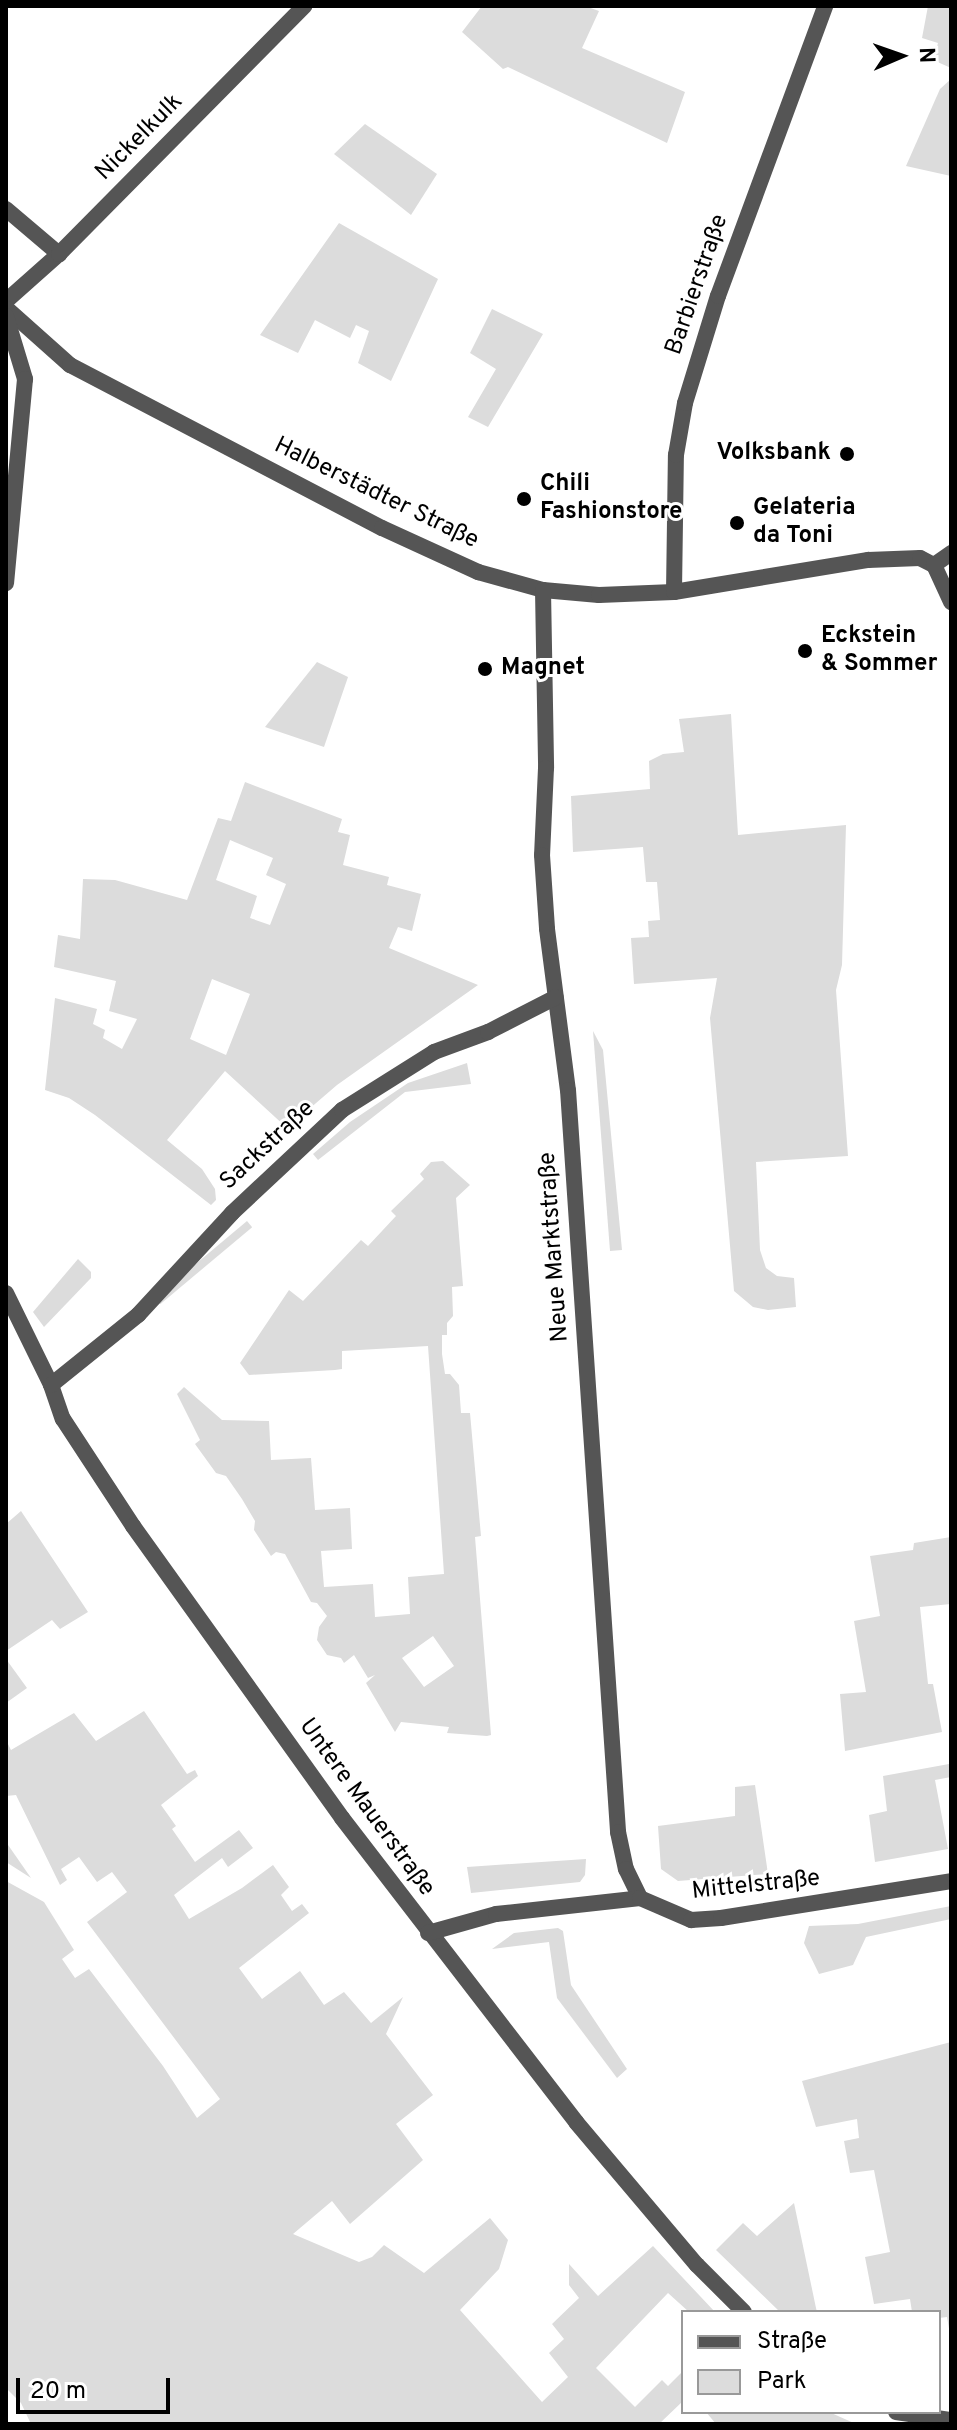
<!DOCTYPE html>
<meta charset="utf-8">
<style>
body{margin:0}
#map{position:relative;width:957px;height:2430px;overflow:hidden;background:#fff;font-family:Overpass,sans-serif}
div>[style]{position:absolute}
.green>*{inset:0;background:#dcdcdc;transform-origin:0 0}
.pedestrian>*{height:16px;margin:-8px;padding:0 8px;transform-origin:8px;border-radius:8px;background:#555}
.minor>*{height:16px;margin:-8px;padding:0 8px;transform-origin:8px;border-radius:8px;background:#555}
.dots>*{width:22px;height:22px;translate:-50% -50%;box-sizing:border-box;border:4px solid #fff;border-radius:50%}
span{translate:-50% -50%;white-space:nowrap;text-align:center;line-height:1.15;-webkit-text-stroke:6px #fff;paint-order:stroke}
.street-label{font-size:24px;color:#000}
.poi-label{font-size:24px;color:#000;font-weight:700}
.right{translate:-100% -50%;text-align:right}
.left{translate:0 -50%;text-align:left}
.frame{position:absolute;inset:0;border:8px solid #000;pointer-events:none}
.legend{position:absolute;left:681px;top:2310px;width:260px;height:104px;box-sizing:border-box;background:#fff;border:2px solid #999;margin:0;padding:10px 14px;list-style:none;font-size:24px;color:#000}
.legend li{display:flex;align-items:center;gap:16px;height:40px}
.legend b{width:40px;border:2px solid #999}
.north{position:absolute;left:861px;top:16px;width:80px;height:80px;-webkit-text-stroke:6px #fff;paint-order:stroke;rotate:88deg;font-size:22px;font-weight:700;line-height:32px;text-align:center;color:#000}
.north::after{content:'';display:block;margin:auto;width:28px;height:36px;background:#000;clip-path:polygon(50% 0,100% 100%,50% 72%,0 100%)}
.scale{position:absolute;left:16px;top:2378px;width:154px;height:36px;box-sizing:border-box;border:4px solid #000;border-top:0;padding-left:10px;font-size:24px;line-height:28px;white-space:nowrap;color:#000;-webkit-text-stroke:6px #fff;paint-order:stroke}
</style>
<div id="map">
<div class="green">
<i style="clip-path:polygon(482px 6px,585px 6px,599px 11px,582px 48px,685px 92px,667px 143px,508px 67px,503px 69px,462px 32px)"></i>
<i style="clip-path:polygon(928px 6px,951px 6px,951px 68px,933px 60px,938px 43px,922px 38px)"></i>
<i style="clip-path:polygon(951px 79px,951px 176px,906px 166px,940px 89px)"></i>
<i style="clip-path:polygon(365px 124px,437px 174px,411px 215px,334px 154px)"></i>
<i style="clip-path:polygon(339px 223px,438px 279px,391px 381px,358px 363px,369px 331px,356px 325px,350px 338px,315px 320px,298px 353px,260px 335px)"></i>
<i style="clip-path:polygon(492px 309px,543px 334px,488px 427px,468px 417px,496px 369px,470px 353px)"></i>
<i style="clip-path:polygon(317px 662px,348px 677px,324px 747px,265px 727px)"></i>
<i style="clip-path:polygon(731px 714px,738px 835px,846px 825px,842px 965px,836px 990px,848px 1156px,756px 1162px,760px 1250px,766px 1268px,777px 1276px,794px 1278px,796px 1307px,768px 1310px,753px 1307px,734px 1291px,710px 1018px,717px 978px,634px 984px,631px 938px,649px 937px,648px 921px,660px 920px,657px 882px,646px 882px,643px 847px,573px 852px,571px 796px,650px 789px,649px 761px,663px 754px,684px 752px,679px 719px)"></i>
<i style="clip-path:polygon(evenodd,245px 782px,342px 819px,338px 832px,350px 835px,343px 865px,389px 877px,387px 885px,421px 894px,412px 931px,398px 927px,389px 948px,478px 985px,337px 1085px,287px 1128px,225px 1071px,167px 1140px,202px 1169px,215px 1189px,216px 1200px,211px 1205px,95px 1115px,69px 1098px,45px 1090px,55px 998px,97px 1009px,93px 1024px,105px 1030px,103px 1038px,122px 1049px,137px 1019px,109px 1011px,116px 981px,54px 967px,58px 935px,80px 939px,83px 879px,115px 880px,187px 900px,218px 818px,231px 821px,245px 782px,230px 840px,273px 858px,266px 875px,286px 884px,270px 925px,250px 918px,257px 896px,216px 880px,230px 840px,245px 782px,212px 979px,250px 994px,226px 1055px,190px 1039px,212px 979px)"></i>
<i style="clip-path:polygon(593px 1031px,603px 1050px,622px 1250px,610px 1251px)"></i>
<i style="clip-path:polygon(467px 1063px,471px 1084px,405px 1092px,318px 1160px,313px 1154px,350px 1122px,408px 1083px)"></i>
<i style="clip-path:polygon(evenodd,443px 1161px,470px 1185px,456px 1198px,463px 1286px,452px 1287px,453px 1316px,447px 1323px,447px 1335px,442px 1335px,442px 1354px,445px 1374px,450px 1374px,459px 1385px,461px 1413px,470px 1413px,481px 1536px,475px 1537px,491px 1735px,487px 1736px,447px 1733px,449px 1727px,401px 1722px,395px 1732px,366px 1683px,375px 1675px,368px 1678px,354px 1655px,344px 1663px,341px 1658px,327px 1655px,317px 1640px,319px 1627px,327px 1616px,317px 1603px,311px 1602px,285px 1554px,276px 1552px,271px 1556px,254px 1530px,255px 1521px,242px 1499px,226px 1476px,216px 1473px,195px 1444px,200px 1440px,177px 1394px,184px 1387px,222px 1420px,269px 1421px,271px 1460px,311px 1458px,315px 1510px,350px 1508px,352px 1549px,321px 1551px,324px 1587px,373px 1584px,375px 1617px,410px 1614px,408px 1577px,444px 1574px,428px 1346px,342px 1351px,342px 1369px,335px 1370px,249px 1375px,240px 1363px,289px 1290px,303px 1301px,361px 1240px,368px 1246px,396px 1216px,391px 1211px,424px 1179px,420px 1174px,431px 1162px,443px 1161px,433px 1636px,454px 1666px,424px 1687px,402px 1658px,433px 1636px)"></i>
<i style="left:247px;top:1221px;width:8px;height:120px;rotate:50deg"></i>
<i style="clip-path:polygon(78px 1259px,91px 1272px,91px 1278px,44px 1327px,33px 1312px)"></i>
<i style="clip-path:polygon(21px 1511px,88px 1612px,60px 1629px,52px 1620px,6px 1651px,6px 1524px)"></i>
<i style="clip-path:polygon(951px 1537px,951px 1604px,920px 1607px,928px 1684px,933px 1684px,942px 1732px,845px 1751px,840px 1694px,866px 1692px,854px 1621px,880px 1616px,870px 1556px,913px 1550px,914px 1543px)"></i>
<i style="clip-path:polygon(6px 1659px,27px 1688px,6px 1703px)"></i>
<i style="clip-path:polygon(144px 1711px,187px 1774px,195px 1770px,198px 1776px,161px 1805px,176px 1826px,172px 1829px,195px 1862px,239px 1830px,253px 1848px,228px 1867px,222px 1858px,174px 1895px,189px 1919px,242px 1888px,273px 1865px,289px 1887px,281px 1895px,292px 1911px,302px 1904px,309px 1913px,239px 1968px,262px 1999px,300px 1971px,324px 2005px,344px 1992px,371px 2023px,403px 1997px,386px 2034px,433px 2095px,396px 2124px,423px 2160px,350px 2224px,332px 2201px,293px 2234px,359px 2262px,372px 2257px,384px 2245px,424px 2273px,490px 2218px,508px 2240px,499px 2269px,460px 2310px,542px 2402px,568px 2377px,549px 2353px,564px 2339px,552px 2324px,579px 2298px,569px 2285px,569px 2264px,598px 2296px,653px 2246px,715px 2312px,689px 2312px,668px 2293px,596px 2368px,635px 2407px,662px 2380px,668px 2386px,683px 2371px,683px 2401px,659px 2424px,31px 2424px,21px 2403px,6px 2388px,6px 1881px,44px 1902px,74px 1950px,62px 1959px,75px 1978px,89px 1969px,163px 2066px,197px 2118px,220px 2099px,87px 1922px,127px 1892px,112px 1872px,97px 1882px,79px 1857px,61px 1869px,67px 1880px,60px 1885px,16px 1795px,6px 1796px,6px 1740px,11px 1750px,74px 1713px,96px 1741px)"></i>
<i style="clip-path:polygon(949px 1764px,951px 1777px,935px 1780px,948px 1849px,875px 1862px,869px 1815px,887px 1811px,883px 1776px)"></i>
<i style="clip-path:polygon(755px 1785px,768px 1874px,678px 1881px,661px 1869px,658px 1826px,735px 1816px,735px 1787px)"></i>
<i style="clip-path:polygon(6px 1842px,31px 1878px,6px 1862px)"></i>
<i style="clip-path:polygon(586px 1859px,585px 1875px,580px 1882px,471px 1893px,467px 1867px)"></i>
<i style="clip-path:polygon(951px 1906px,951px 1919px,866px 1937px,853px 1965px,819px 1974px,804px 1943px,809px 1926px,858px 1924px)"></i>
<i style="clip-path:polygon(558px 1928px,563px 1931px,571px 1985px,627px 2069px,617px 2078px,557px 1998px,549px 1942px,492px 1949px,514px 1933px)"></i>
<i style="clip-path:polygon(951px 2042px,951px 2340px,947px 2317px,939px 2318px,939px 2312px,912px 2312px,910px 2299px,874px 2304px,865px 2257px,890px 2252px,874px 2170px,850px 2173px,844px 2141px,859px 2138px,857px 2119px,816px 2127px,802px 2081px)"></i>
<i style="clip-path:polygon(794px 2203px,816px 2308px,817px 2312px,780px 2312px,716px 2250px,743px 2223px,757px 2236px)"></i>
<i style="clip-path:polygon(706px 2412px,829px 2412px,856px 2424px,716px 2424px)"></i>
</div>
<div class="pedestrian">
<i style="left:934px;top:565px;width:21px;rotate:-35deg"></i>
</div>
<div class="minor">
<i style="left:6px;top:209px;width:70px;rotate:40.3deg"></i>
<i style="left:6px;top:301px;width:71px;rotate:-41.6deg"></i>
<i style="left:59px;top:254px;width:349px;rotate:-45.3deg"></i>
<i style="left:6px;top:308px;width:86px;rotate:41.7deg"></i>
<i style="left:70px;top:365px;width:352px;rotate:27.6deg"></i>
<i style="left:382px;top:528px;width:106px;rotate:24.6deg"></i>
<i style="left:478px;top:572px;width:67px;rotate:15.5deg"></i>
<i style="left:543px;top:590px;width:56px;rotate:5.1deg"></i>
<i style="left:599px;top:595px;width:75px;rotate:-2.3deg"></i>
<i style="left:674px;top:592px;width:197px;rotate:-9.4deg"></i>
<i style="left:868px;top:560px;width:52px;rotate:-2.2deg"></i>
<i style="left:920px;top:558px;width:16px;rotate:27deg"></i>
<i style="left:934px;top:565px;width:41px;rotate:65.3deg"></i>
<i style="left:6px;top:316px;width:66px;rotate:73.2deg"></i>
<i style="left:25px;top:379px;width:205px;rotate:95.3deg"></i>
<i style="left:543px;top:590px;width:178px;rotate:89deg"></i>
<i style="left:546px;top:768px;width:87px;rotate:92.6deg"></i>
<i style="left:542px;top:855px;width:74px;rotate:86.1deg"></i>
<i style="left:547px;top:929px;width:162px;rotate:82.6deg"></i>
<i style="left:568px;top:1090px;width:744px;rotate:86.14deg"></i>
<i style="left:618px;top:1832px;width:38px;rotate:78deg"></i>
<i style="left:626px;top:1869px;width:32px;rotate:64deg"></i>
<i style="left:674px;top:592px;width:137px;rotate:-89.2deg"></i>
<i style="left:676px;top:455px;width:53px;rotate:-80.2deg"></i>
<i style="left:685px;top:403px;width:112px;rotate:-72.9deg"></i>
<i style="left:718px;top:296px;width:309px;rotate:-69.7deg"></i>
<i style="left:6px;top:1293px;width:102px;rotate:63.9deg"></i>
<i style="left:51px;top:1385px;width:36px;rotate:71deg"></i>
<i style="left:63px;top:1419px;width:128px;rotate:56.8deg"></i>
<i style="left:133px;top:1526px;width:359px;rotate:54.4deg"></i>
<i style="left:342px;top:1818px;width:384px;rotate:52.4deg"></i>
<i style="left:576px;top:2122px;width:187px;rotate:49.8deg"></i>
<i style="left:697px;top:2265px;width:66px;rotate:45deg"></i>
<i style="left:51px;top:1385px;width:112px;rotate:-38.8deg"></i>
<i style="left:138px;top:1315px;width:139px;rotate:-47.3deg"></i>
<i style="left:232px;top:1213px;width:151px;rotate:-43.1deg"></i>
<i style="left:342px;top:1110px;width:109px;rotate:-32.2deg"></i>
<i style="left:434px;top:1052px;width:58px;rotate:-20.3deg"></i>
<i style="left:488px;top:1032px;width:76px;rotate:-27.2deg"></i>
<i style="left:428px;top:1933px;width:71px;rotate:-15.6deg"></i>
<i style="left:496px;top:1914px;width:145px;rotate:-6.3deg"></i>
<i style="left:640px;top:1898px;width:56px;rotate:23.3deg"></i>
<i style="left:691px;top:1920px;width:30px;rotate:-4deg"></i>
<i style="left:721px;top:1918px;width:233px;rotate:-9.1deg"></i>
<i style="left:896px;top:2412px;width:56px;rotate:8.3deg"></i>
</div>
<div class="dots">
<i style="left:847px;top:454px;background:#000"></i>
<i style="left:524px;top:499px;background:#000"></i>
<i style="left:737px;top:523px;background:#000"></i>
<i style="left:805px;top:651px;background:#000"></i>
<i style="left:485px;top:669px;background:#000"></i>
</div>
<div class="street-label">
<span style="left:140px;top:138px;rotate:-45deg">Nickelkulk</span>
<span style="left:698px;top:285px;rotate:-71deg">Barbierstraße</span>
<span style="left:376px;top:494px;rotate:26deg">Halberstädter Straße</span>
<span style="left:268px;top:1146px;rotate:-43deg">Sackstraße</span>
<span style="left:555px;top:1247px;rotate:-94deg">Neue Marktstraße</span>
<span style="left:366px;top:1808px;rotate:54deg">Untere Mauerstraße</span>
<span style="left:756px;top:1886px;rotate:-6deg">Mittelstraße</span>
</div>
<div class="poi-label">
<span class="right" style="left:831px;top:454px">Volksbank</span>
<span class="left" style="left:540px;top:499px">Chili<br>Fashionstore</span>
<span class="left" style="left:753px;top:523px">Gelateria<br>da Toni</span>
<span class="left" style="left:821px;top:651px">Eckstein<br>&amp; Sommer</span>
<span class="left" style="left:501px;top:669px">Magnet</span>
</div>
<div class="frame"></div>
<ul class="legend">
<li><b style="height:10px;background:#555"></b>Straße</li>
<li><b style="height:22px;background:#dcdcdc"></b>Park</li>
</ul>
<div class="north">N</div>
<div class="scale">20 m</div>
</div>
